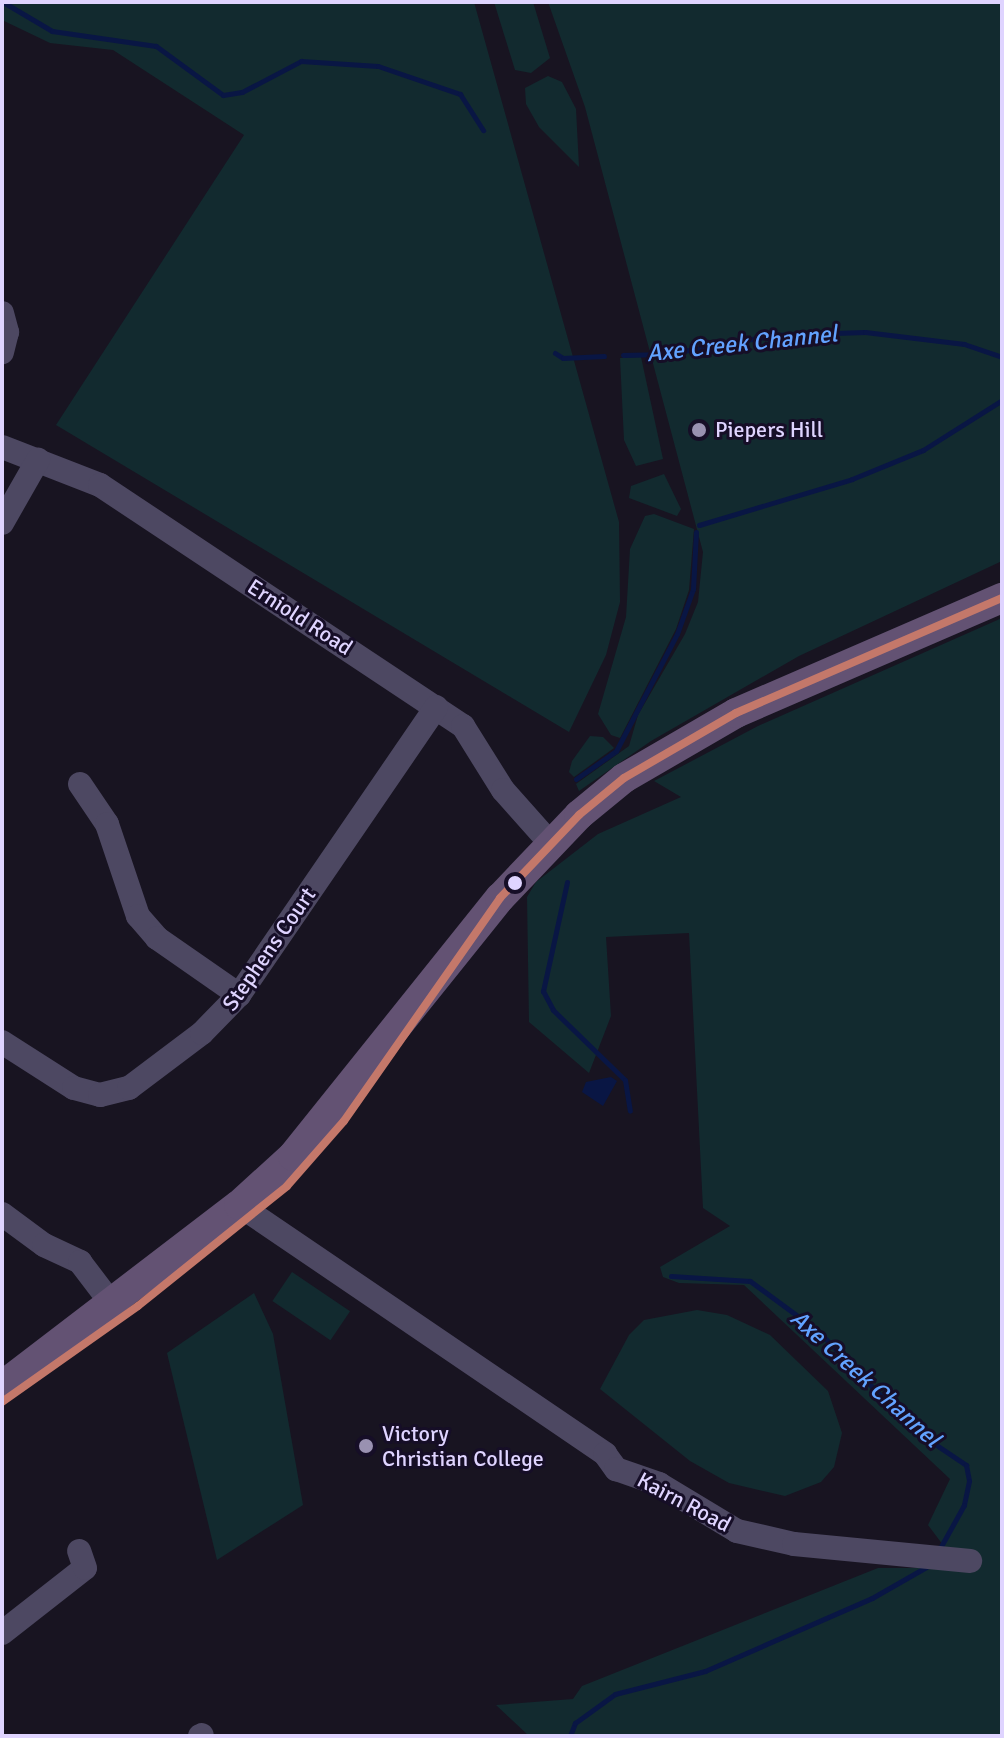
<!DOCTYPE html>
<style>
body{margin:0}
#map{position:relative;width:1004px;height:1738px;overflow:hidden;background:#181421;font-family:Signika,sans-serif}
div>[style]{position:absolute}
.green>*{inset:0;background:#122a2f;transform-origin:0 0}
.water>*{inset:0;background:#091644}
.stream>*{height:5px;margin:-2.5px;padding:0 2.5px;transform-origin:2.5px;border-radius:2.5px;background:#091644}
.minor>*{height:24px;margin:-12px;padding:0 12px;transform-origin:12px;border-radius:12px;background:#4d4862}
.major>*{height:30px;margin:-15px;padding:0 15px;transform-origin:15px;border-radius:15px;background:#635273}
.bus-1>*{height:8px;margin:-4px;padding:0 4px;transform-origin:4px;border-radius:4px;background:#c4786a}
.dots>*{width:22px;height:22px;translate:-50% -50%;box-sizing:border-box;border:4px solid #160e27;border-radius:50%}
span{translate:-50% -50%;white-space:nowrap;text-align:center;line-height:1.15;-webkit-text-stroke:6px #160e27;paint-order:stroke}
.poi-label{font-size:22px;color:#dfd4ff}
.left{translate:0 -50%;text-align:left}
.street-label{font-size:22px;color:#dfd4ff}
.water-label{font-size:24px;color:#62a2ff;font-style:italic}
.frame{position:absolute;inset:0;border:4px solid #dfd4ff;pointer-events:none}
</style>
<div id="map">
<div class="green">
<i style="clip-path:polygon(2px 2px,474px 2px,619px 522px,620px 602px,606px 655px,569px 732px,56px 425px,244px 135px,113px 50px,50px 43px,2px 20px)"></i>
<i style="clip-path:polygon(494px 2px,533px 2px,550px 58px,531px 73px,515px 70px)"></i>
<i style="clip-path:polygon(548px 2px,1002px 2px,1002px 561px,799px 656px,651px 741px,579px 791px,576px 784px,629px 746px,638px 715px,685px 634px,698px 602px,703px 552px,585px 107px)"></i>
<i style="clip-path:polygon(548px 76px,562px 82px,576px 109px,579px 167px,539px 127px,526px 104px,525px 88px)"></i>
<i style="clip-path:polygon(641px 357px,663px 459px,636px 466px,624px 440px,620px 358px)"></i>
<i style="clip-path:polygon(664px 474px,681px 509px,677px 516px,629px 498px,631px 486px)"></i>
<i style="clip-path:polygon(654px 514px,694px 529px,689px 590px,676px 629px,620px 738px,611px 735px,598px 714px,626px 617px,630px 549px,645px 516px)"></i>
<i style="clip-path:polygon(1002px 618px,1002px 1736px,529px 1736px,496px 1705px,573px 1699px,582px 1686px,878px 1568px,939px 1568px,955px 1561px,928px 1525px,950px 1479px,744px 1285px,679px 1283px,663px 1277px,660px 1267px,730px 1226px,703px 1208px,689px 933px,606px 937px,611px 1016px,589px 1073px,529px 1022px,527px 897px,536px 882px,598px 834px,681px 797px,654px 781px,758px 726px)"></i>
<i style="clip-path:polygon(590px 736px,603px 737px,614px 748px,574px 777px,569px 772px,572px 761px)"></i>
<i style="left:292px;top:1272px;width:70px;height:35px;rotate:34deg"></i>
<i style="clip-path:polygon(254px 1293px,273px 1334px,303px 1505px,217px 1560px,167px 1353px)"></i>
<i style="clip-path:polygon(697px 1310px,727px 1315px,770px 1335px,828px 1391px,842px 1433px,834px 1467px,821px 1482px,785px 1496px,729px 1483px,690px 1461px,600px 1389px,629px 1335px,644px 1320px)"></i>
</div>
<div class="water">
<i style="clip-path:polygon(611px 1077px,617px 1081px,603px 1106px,582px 1092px,586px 1082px)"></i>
</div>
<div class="stream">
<i style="left:3px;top:2px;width:57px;rotate:30.6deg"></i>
<i style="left:52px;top:31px;width:105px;rotate:8.2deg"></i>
<i style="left:156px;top:46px;width:83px;rotate:36.2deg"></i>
<i style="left:223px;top:95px;width:19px;rotate:-9deg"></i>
<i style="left:242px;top:92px;width:67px;rotate:-27.7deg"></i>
<i style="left:301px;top:61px;width:77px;rotate:3.7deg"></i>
<i style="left:378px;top:66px;width:87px;rotate:18.9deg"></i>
<i style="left:460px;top:94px;width:43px;rotate:57.4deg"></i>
<i style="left:555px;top:353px;width:9px;rotate:32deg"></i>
<i style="left:563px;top:358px;width:41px;rotate:-2.8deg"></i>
<i style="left:623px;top:355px;width:43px;rotate:-1.3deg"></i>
<i style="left:666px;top:354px;width:111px;rotate:-9.9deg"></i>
<i style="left:775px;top:335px;width:90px;rotate:-1.9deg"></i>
<i style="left:865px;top:332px;width:100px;rotate:6.9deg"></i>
<i style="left:964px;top:344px;width:40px;rotate:18.9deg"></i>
<i style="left:699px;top:525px;width:160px;rotate:-16.7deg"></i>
<i style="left:852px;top:479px;width:77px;rotate:-22.2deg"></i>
<i style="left:923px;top:450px;width:93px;rotate:-32.3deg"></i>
<i style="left:576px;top:779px;width:49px;rotate:-35deg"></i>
<i style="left:616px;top:751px;width:132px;rotate:-62.5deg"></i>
<i style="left:677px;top:634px;width:48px;rotate:-70.4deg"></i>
<i style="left:693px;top:589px;width:57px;rotate:-87deg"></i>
<i style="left:567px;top:882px;width:112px;rotate:102.4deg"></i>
<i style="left:543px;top:991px;width:21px;rotate:62deg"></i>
<i style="left:553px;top:1010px;width:100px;rotate:44.2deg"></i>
<i style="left:625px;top:1080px;width:31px;rotate:81deg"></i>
<i style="left:671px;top:1276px;width:79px;rotate:3.6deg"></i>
<i style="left:750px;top:1281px;width:84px;rotate:36.3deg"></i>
<i style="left:818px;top:1331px;width:138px;rotate:45.9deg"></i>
<i style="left:914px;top:1430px;width:63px;rotate:33.9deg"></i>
<i style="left:966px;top:1465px;width:16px;rotate:79deg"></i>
<i style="left:969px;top:1481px;width:25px;rotate:102deg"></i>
<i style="left:964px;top:1505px;width:51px;rotate:119.1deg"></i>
<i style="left:570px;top:1736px;width:14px;rotate:-69deg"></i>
<i style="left:575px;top:1723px;width:49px;rotate:-35.9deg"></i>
<i style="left:615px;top:1694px;width:93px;rotate:-14.3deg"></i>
<i style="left:705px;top:1671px;width:182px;rotate:-23.6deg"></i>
<i style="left:872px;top:1598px;width:64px;rotate:-29.7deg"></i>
</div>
<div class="minor">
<i style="left:2px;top:313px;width:20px;rotate:75deg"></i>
<i style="left:7px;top:332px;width:21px;rotate:104deg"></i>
<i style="left:2px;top:447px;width:105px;rotate:21.2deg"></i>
<i style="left:100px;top:485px;width:436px;rotate:33.6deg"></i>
<i style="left:463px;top:726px;width:75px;rotate:58deg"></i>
<i style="left:503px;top:790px;width:72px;rotate:48.4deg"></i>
<i style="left:2px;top:523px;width:73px;rotate:-60.3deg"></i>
<i style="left:80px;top:784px;width:48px;rotate:56deg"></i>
<i style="left:107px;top:824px;width:97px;rotate:71.4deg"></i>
<i style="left:138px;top:916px;width:29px;rotate:49deg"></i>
<i style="left:157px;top:938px;width:100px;rotate:34.8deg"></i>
<i style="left:2px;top:1042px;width:85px;rotate:32.6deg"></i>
<i style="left:74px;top:1088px;width:27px;rotate:15deg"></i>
<i style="left:100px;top:1095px;width:30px;rotate:-14deg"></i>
<i style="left:129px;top:1088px;width:91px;rotate:-37deg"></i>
<i style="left:202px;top:1033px;width:53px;rotate:-45.8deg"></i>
<i style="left:239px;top:995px;width:349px;rotate:-55.6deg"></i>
<i style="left:239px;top:1205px;width:443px;rotate:34.2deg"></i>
<i style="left:605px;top:1454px;width:19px;rotate:54deg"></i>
<i style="left:616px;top:1469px;width:46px;rotate:19.2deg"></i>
<i style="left:659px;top:1484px;width:91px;rotate:31.1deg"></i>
<i style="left:737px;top:1531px;width:58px;rotate:12.8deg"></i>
<i style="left:794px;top:1544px;width:177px;rotate:5.5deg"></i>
<i style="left:2px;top:1214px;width:52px;rotate:36.4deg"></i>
<i style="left:44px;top:1245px;width:40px;rotate:25deg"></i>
<i style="left:80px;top:1262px;width:53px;rotate:52.7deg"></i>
<i style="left:2px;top:1633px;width:105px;rotate:-38.1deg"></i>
<i style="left:85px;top:1568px;width:18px;rotate:-109deg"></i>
<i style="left:200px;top:1736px;width:2px;rotate:-27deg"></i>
</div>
<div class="major">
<i style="left:2px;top:1386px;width:298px;rotate:-37.4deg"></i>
<i style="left:239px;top:1205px;width:73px;rotate:-42.2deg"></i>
<i style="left:293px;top:1156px;width:331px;rotate:-51.3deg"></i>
<i style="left:500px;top:898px;width:115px;rotate:-46.4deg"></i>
<i style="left:579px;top:815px;width:58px;rotate:-39.4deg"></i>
<i style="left:624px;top:778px;width:129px;rotate:-30.1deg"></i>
<i style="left:736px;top:713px;width:290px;rotate:-23.4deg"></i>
</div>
<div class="bus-1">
<i style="left:2px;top:1402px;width:166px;rotate:-35.2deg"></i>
<i style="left:138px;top:1306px;width:191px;rotate:-38.8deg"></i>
<i style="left:287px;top:1186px;width:86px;rotate:-48.8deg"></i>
<i style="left:344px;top:1121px;width:272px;rotate:-55deg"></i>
<i style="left:500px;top:898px;width:115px;rotate:-46.4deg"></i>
<i style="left:579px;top:815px;width:58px;rotate:-39.4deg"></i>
<i style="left:624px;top:778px;width:129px;rotate:-30.1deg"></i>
<i style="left:736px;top:713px;width:290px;rotate:-23.4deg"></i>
</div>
<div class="dots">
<i style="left:699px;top:430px;background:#9991b1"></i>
<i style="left:515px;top:883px;background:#dfd4ff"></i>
<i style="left:366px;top:1446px;background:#9991b1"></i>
</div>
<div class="poi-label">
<span class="left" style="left:715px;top:430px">Piepers Hill</span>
<span class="left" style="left:382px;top:1446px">Victory<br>Christian College</span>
</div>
<div class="street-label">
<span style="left:300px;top:617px;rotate:33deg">Erniold Road</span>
<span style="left:269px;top:949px;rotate:-55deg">Stephens Court</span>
<span style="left:684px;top:1502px;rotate:28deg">Kairn Road</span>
</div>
<div class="water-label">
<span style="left:742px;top:344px;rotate:-6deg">Axe Creek Channel</span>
<span style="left:865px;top:1379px;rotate:42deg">Axe Creek Channel</span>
</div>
<div class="frame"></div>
</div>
